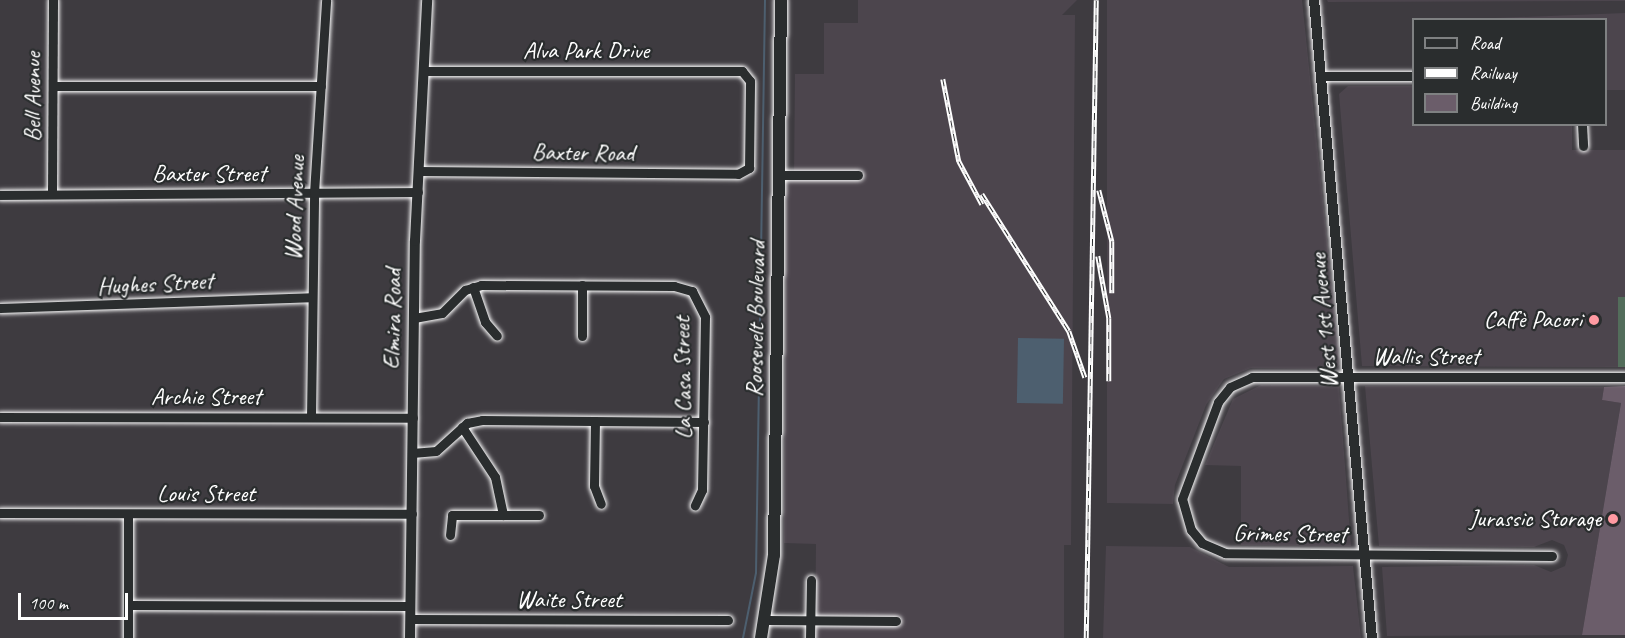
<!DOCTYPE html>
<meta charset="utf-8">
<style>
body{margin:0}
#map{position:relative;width:1625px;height:638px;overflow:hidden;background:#3e3b40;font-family:Caveat,sans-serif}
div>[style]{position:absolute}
.built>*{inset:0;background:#4c454d}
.green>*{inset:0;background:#536d5b;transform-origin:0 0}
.water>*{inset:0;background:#4d5f6f;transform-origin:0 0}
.stream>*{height:2px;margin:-1px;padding:0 1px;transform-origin:1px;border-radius:1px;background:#4d5f6f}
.building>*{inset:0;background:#6b5d6a}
.roads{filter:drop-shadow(0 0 2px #fff) drop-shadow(0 0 2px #fff)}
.minor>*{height:9px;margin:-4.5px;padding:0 4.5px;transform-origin:4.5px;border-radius:4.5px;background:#2a2d2e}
.tertiary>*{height:10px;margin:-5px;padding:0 5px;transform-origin:5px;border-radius:5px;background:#2a2d2e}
.secondary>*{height:12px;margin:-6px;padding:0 6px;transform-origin:6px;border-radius:6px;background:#2a2d2e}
.rail>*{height:4.5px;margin-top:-2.25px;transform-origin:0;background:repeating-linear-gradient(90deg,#2a2d2e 0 7px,#fff 0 14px);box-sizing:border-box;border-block:2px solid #fff}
.dots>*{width:16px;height:16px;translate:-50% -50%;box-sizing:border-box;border:3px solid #2a2d2e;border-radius:50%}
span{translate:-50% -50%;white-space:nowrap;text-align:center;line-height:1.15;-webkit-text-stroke:4.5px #2a2d2e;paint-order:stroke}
.street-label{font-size:24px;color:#fff}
.poi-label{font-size:24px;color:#fff}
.right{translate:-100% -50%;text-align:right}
.legend{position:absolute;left:1412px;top:18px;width:195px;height:108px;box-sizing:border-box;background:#2a2d2e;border:2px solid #7f8182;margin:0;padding:8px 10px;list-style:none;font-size:18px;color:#fff}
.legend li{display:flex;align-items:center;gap:12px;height:30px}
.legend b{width:30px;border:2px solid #7f8182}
.scale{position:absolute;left:18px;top:593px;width:110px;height:27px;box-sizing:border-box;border:3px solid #fff;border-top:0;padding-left:8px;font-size:18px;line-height:21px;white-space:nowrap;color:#fff;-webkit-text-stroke:4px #2a2d2e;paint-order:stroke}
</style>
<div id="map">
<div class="built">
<i style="clip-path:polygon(858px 0,1077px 0,1062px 15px,1075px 15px,1071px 545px,1064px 545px,1064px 638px,815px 638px,816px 544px,784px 543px,786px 179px,794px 179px,795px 74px,824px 74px,824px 23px,858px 23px)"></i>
<i style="clip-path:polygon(1107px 0,1302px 0,1340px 364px,1336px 369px,1251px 368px,1224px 379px,1206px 405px,1175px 485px,1173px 504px,1107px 503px)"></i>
<i style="clip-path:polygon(1327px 0,1625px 0,1625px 1px,1328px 2px)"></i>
<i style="clip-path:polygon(1625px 13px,1625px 90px,1606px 90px,1606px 20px,1470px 19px)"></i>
<i style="clip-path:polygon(1348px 86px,1413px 86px,1414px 124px,1572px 125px,1572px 150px,1625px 150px,1625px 297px,1618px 298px,1618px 367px,1362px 366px,1339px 94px)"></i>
<i style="clip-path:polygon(1261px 385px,1339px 386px,1351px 546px,1241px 545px,1241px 466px,1205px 465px,1233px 399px)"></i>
<i style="clip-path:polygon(1365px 386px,1604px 387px,1602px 400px,1621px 403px,1582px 635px,1387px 636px,1382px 567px,1534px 565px,1551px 572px,1565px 566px,1568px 555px,1564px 545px,1552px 540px,1534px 547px,1379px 546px)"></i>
<i style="clip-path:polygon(1106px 546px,1190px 547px,1229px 567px,1353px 566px,1361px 638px,1103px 638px)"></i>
</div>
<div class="green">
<i style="left:1618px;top:297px;width:7px;height:70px"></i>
</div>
<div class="water">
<i style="left:1018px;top:338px;width:46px;height:65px;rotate:1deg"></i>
</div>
<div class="stream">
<i style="left:743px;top:638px;width:66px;rotate:-78.7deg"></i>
<i style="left:756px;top:573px;width:573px;rotate:-89.1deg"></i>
</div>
<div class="building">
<i style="clip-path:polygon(1625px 386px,1625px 635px,1582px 635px,1621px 403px,1602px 400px,1604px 387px)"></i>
</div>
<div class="roads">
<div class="minor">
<i style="left:1324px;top:76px;width:90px"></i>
<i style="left:53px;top:86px;width:268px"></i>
<i style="left:1582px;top:124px;width:22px;rotate:87deg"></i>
<i style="left:419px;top:171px;width:319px;rotate:0.5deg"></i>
<i style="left:738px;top:174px;width:13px;rotate:-29deg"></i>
<i style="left:749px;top:168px;width:87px;rotate:-89.3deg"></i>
<i style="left:750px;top:81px;width:13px;rotate:-129deg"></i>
<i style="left:742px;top:71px;width:318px;rotate:180deg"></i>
<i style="left:780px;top:175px;width:78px"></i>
<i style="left:52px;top:194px;width:194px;rotate:-89.7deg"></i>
<i style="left:0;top:195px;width:418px;rotate:-0.4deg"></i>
<i style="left:473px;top:287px;width:37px;rotate:71deg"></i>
<i style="left:485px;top:322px;width:18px;rotate:49deg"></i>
<i style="left:0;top:308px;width:311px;rotate:-2deg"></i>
<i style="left:414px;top:318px;width:28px;rotate:-10deg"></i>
<i style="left:442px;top:313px;width:33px;rotate:-45deg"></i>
<i style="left:465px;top:290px;width:17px;rotate:-17deg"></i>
<i style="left:481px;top:285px;width:193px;rotate:0.3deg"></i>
<i style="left:674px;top:286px;width:19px;rotate:16deg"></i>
<i style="left:692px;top:291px;width:29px;rotate:63deg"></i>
<i style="left:705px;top:317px;width:173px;rotate:91deg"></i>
<i style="left:702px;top:490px;width:17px;rotate:115deg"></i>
<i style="left:582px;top:336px;width:51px;rotate:-90deg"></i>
<i style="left:0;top:417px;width:413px;rotate:0.1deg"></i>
<i style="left:311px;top:417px;width:224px;rotate:-89.2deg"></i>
<i style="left:314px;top:193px;width:193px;rotate:-86.4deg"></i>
<i style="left:595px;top:421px;width:65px;rotate:90.9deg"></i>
<i style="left:594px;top:486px;width:19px;rotate:69deg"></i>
<i style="left:462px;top:427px;width:60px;rotate:56.6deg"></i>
<i style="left:495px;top:477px;width:39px;rotate:78deg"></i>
<i style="left:412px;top:453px;width:24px;rotate:-5deg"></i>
<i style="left:436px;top:451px;width:42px;rotate:-42.1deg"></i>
<i style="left:467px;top:423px;width:15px;rotate:-11deg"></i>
<i style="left:482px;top:420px;width:222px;rotate:0.5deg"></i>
<i style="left:0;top:513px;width:412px;rotate:0.1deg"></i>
<i style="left:450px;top:535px;width:20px;rotate:-84deg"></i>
<i style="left:452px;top:515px;width:87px"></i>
<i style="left:1552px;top:556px;width:327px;rotate:-179.5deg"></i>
<i style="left:1225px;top:553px;width:25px;rotate:-157deg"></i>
<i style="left:1202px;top:543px;width:17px;rotate:-130deg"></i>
<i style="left:1191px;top:530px;width:32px;rotate:-106deg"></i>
<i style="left:1182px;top:499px;width:103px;rotate:-69.6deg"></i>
<i style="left:1218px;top:402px;width:19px;rotate:-51deg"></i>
<i style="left:1230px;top:387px;width:24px;rotate:-24deg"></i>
<i style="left:1252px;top:377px;width:373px"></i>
<i style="left:128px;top:605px;width:282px;rotate:0.2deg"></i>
<i style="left:410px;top:619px;width:318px;rotate:0.2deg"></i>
<i style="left:767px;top:620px;width:129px;rotate:0.4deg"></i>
<i style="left:128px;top:638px;width:124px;rotate:-90deg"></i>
<i style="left:810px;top:638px;width:58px;rotate:-89deg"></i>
</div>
<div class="tertiary">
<i style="left:1314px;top:0;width:641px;rotate:84.81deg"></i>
<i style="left:410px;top:638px;width:397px;rotate:-89.3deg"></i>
<i style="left:415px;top:241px;width:241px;rotate:-87.1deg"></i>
</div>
<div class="secondary">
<i style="left:761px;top:638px;width:84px;rotate:-81.1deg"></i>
<i style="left:774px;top:555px;width:555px;rotate:-89.28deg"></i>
</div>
</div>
<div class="rail">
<i style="left:943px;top:79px;width:84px;rotate:79deg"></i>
<i style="left:959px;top:161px;width:49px;rotate:61.9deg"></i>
<i style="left:1099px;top:190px;width:53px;rotate:75.7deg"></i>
<i style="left:1112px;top:241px;width:52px;rotate:90deg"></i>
<i style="left:982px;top:194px;width:162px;rotate:57.6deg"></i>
<i style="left:1069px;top:331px;width:49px;rotate:70.8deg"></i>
<i style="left:1098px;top:256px;width:63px;rotate:79.9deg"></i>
<i style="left:1109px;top:318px;width:63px;rotate:90deg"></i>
<i style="left:1086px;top:638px;width:638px;rotate:-89.1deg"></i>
</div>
<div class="dots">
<i style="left:1594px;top:320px;background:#ff9aa2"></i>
<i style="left:1613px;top:519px;background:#ff9aa2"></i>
</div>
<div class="street-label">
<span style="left:586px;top:51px">Alva Park Drive</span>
<span style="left:33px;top:97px;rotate:-90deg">Bell Avenue</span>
<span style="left:583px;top:153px;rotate:1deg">Baxter Road</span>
<span style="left:209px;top:174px">Baxter Street</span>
<span style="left:295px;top:208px;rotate:-88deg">Wood Avenue</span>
<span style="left:155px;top:284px;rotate:-3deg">Hughes Street</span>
<span style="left:393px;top:319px;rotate:-89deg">Elmira Road</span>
<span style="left:756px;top:319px;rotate:-89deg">Roosevelt Boulevard</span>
<span style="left:1324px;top:321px;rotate:-95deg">West 1st Avenue</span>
<span style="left:1426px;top:357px">Wallis Street</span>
<span style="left:683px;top:378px;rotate:-91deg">La Casa Street</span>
<span style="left:206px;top:397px">Archie Street</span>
<span style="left:206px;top:494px">Louis Street</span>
<span style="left:1290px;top:534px;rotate:1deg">Grimes Street</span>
<span style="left:569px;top:600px">Waite Street</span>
</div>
<div class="poi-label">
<span class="right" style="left:1582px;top:320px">Caffè Pacori</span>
<span class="right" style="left:1601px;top:519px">Jurassic Storage</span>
</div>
<ul class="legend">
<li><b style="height:8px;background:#2a2d2e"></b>Road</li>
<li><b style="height:8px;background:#fff"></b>Railway</li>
<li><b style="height:16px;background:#6b5d6a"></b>Building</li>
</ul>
<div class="scale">100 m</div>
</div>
